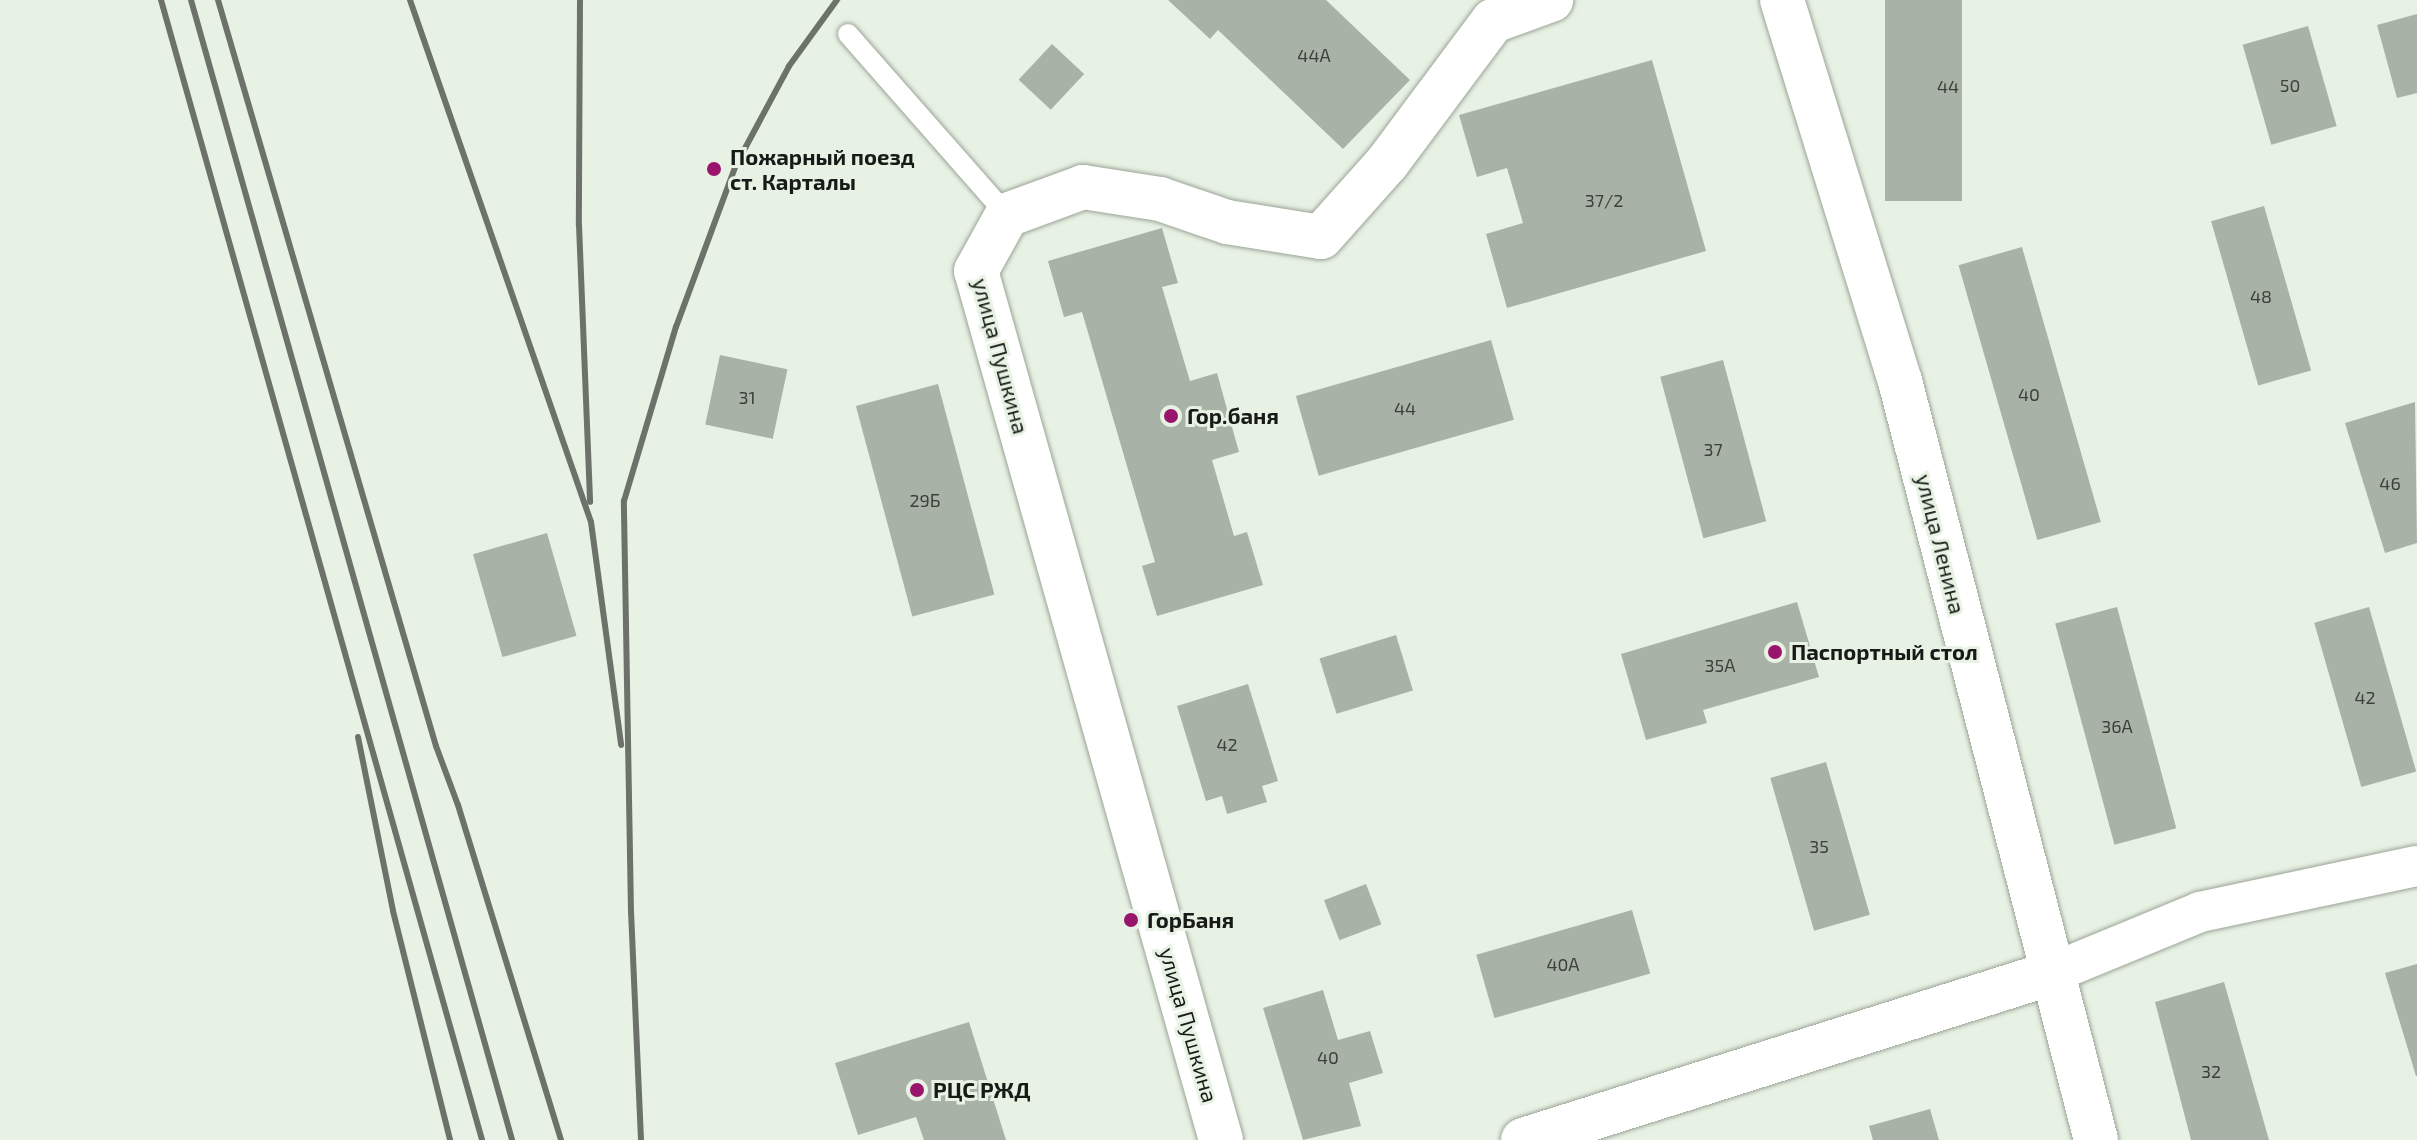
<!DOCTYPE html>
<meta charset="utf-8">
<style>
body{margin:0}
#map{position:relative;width:2417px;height:1140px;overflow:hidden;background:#e8f2e4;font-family:"Exo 2",sans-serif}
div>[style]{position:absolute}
.building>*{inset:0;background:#a9b2a6;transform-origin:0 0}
.roads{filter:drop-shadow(0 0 2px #9ba497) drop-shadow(0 0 2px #9ba497)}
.service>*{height:20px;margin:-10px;padding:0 10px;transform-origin:10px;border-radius:10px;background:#fff}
.minor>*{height:40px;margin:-20px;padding:0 20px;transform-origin:20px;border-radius:20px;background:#fff}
.tertiary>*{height:44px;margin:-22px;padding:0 22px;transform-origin:22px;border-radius:22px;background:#fff}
.rail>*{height:6px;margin:-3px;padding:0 3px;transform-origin:3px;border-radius:3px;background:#6c726a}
.dots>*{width:22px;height:22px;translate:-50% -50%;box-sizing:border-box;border:4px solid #e8f2e4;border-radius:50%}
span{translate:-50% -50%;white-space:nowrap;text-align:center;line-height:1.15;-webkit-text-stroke:6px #e8f2e4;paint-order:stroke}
.number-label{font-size:18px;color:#3c403a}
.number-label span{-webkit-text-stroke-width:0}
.poi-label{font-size:22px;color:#171a16;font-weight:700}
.left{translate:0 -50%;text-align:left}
.street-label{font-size:22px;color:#171a16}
</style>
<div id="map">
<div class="building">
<i style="clip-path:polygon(1168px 0,1326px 0,1410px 80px,1343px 149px,1218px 30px,1210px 39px)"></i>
<i style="left:1885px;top:0;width:77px;height:201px"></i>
<i style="clip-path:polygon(2417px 14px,2417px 93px,2397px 98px,2377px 25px)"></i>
<i style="left:2308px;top:26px;width:104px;height:68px;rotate:74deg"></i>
<i style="left:1052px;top:44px;width:44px;height:49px;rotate:43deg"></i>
<i style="clip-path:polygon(1652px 60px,1706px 251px,1507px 308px,1486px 234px,1523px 223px,1507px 168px,1477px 177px,1459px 115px)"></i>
<i style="left:2264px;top:206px;width:171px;height:55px;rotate:74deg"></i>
<i style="clip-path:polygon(1162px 228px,1178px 283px,1162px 287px,1190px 381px,1217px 373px,1239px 452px,1212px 460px,1234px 536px,1247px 532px,1263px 585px,1157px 616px,1142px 566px,1155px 562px,1082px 312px,1064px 317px,1048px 261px)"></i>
<i style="left:2022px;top:247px;width:286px;height:66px;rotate:74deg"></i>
<i style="left:1491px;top:340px;width:83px;height:203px;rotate:74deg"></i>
<i style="left:720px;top:355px;width:69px;height:71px;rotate:12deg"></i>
<i style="left:1723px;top:360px;width:167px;height:65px;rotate:75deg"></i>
<i style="left:938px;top:384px;width:218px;height:85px;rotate:75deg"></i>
<i style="clip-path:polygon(2415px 402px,2417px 543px,2385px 553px,2345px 423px)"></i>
<i style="left:547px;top:533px;width:107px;height:77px;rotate:74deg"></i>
<i style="clip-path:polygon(1797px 602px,1819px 677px,1703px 710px,1707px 723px,1646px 740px,1621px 654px)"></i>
<i style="left:2117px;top:607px;width:229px;height:64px;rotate:75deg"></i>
<i style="left:2369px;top:607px;width:171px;height:57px;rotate:74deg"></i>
<i style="left:1396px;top:635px;width:58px;height:80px;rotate:73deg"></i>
<i style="clip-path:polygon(1248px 684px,1278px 781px,1262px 786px,1267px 802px,1227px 814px,1222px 796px,1206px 801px,1177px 706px)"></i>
<i style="left:1826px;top:762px;width:159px;height:58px;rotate:74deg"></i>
<i style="left:1366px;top:884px;width:43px;height:45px;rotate:69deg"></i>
<i style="left:1632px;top:910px;width:66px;height:162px;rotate:74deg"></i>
<i style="clip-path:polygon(2417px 964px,2417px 1076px,2416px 1076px,2385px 973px)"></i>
<i style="clip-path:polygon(2224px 982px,2269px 1140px,2191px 1140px,2155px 1002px)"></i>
<i style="clip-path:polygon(1323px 990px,1338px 1040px,1370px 1031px,1383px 1073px,1349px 1083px,1361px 1126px,1303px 1140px,1263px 1008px)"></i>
<i style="clip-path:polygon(969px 1022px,1006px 1140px,924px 1140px,916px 1117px,858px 1135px,835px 1063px)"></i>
<i style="clip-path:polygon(1930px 1109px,1939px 1140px,1873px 1140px,1869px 1126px)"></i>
</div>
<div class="roads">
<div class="service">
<i style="left:848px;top:34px;width:241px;rotate:48.7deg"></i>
</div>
<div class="minor">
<i style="left:2052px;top:973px;width:160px;rotate:-22.4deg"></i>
<i style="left:2200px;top:912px;width:222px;rotate:-12deg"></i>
</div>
<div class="tertiary">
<i style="left:1782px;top:0;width:399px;rotate:72.8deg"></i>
<i style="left:1900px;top:381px;width:784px;rotate:75.52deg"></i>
<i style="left:1221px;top:1140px;width:903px;rotate:-105.74deg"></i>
<i style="left:976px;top:271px;width:64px;rotate:-61deg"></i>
<i style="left:1007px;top:215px;width:81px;rotate:-20.2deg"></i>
<i style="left:1083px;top:187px;width:78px;rotate:8.9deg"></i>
<i style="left:1160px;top:199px;width:71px;rotate:18.9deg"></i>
<i style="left:1227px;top:222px;width:95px;rotate:9.1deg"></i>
<i style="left:1321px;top:237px;width:99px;rotate:-48.3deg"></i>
<i style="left:1387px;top:163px;width:177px;rotate:-53.3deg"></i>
<i style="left:1493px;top:21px;width:62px;rotate:-19.9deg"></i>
<i style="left:1523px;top:1140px;width:555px;rotate:-17.52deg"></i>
</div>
</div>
<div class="rail">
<i style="left:161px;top:0;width:1184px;rotate:74.27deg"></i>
<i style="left:191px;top:0;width:1184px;rotate:74.27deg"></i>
<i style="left:218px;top:0;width:777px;rotate:73.71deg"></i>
<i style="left:436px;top:746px;width:63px;rotate:69.6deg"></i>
<i style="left:458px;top:805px;width:350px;rotate:72.9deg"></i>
<i style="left:410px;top:0;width:552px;rotate:70.88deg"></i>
<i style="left:591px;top:522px;width:225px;rotate:82.3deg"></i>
<i style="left:580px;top:0;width:225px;rotate:90.3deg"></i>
<i style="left:579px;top:225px;width:277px;rotate:87.7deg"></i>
<i style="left:358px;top:737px;width:177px;rotate:78.6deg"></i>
<i style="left:393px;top:911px;width:236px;rotate:76deg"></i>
<i style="left:641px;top:1140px;width:228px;rotate:-92.5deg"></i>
<i style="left:631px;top:912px;width:411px;rotate:-91deg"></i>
<i style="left:624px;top:501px;width:182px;rotate:-73.4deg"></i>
<i style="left:676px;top:327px;width:173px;rotate:-69.7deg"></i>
<i style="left:736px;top:165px;width:112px;rotate:-61.8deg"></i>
<i style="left:789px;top:66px;width:82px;rotate:-54deg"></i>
</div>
<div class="dots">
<i style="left:714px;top:169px;background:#99156b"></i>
<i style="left:1171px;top:416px;background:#99156b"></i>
<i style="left:1775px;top:652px;background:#99156b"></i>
<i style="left:1131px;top:920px;background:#99156b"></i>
<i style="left:917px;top:1090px;background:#99156b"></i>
</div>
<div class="number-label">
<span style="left:1314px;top:55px">44А</span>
<span style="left:2290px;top:85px">50</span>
<span style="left:1948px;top:86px">44</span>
<span style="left:1604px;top:200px">37/2</span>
<span style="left:2261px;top:296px">48</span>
<span style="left:2029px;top:394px">40</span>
<span style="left:747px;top:397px">31</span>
<span style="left:1405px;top:408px">44</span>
<span style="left:1713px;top:449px">37</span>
<span style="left:2390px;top:483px">46</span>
<span style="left:925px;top:500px">29Б</span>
<span style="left:1720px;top:665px">35А</span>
<span style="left:2365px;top:697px">42</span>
<span style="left:2117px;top:726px">36А</span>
<span style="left:1227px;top:744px">42</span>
<span style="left:1819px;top:846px">35</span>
<span style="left:1563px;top:964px">40А</span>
<span style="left:1328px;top:1057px">40</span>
<span style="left:2211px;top:1071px">32</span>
</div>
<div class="poi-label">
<span class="left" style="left:730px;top:169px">Пожарный поезд<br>ст. Карталы</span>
<span class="left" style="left:1187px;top:416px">Гор.баня</span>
<span class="left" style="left:1791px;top:652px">Паспортный стол</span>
<span class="left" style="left:1147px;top:920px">ГорБаня</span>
<span class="left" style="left:933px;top:1090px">РЦС РЖД</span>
</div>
<div class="street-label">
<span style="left:1001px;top:356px;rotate:75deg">улица Пушкина</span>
<span style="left:1941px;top:544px;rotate:76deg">улица Ленина</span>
<span style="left:1189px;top:1025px;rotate:74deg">улица Пушкина</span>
</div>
</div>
